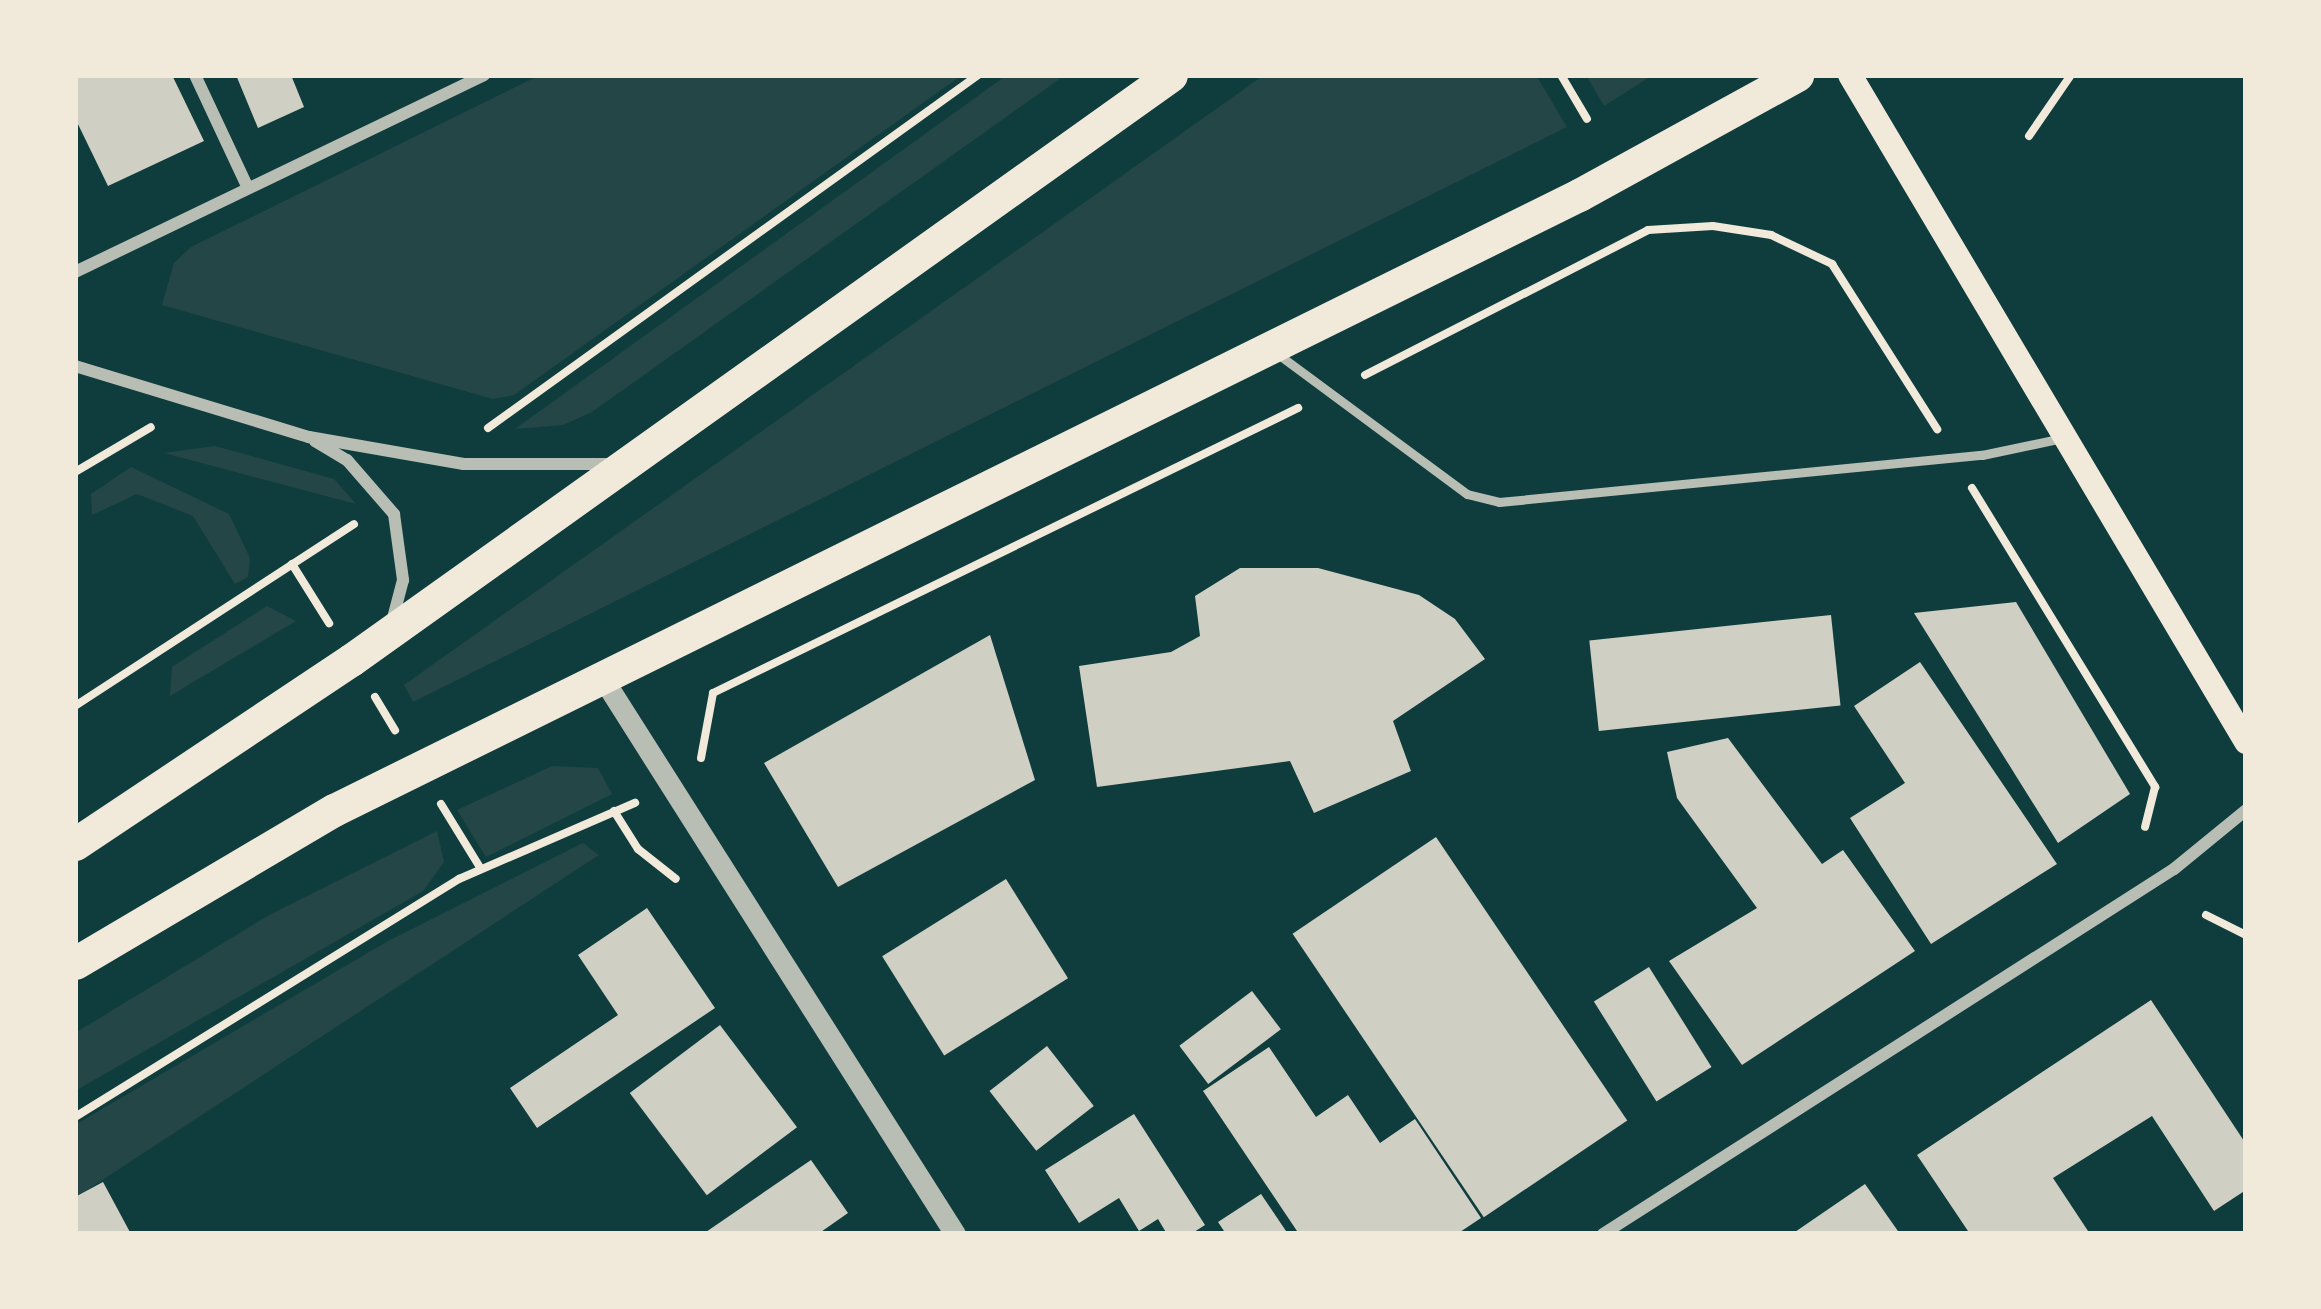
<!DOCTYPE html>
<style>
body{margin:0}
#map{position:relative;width:2321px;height:1309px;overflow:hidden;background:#0f3d3e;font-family:"Public Sans",sans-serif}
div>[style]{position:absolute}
.green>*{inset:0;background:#244646}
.building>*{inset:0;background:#cfcfc3;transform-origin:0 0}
.path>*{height:8px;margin:-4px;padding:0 4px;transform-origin:4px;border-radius:4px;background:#f1e9da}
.service>*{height:9px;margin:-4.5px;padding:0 4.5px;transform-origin:4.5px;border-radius:4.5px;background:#b8beb3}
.minor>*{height:12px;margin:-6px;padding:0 6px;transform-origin:6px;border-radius:6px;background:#b8beb3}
.tertiary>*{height:21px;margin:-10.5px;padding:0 10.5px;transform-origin:10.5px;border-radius:10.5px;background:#b8beb3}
.secondary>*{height:24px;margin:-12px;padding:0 12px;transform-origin:12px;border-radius:12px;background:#f1e9da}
.trunk>*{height:33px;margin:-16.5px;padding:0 16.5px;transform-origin:16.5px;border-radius:16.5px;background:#f1e9da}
span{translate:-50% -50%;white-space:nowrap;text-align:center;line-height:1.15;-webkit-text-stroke:9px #f1e9da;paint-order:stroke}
.frame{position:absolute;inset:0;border:78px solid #f1e9da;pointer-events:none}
</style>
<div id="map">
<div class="green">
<i style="clip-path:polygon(540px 75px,962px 75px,514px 395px,493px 399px,162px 305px,174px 263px,191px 247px)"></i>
<i style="clip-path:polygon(1007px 75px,1065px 75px,592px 412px,563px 425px,515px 429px)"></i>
<i style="clip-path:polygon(1264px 75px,1536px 75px,1567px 127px,413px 702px,404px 685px)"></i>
<i style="clip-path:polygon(1586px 75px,1653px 75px,1604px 106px)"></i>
<i style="clip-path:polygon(215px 446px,334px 479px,356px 504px,164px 453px)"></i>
<i style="clip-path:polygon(131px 467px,229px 514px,250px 558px,248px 577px,235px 584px,193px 516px,137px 494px,92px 515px,91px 494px)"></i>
<i style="clip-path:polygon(267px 606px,296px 621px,170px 696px,172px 667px)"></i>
<i style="clip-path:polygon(552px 766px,598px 768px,612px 794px,486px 857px,457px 810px)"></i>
<i style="clip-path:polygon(437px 831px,444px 862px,423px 891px,75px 1091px,75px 1033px,271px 914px)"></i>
<i style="clip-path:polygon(583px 843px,599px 855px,75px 1198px,75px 1125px,388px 941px)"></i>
</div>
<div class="building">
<i style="clip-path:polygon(75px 75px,172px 75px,204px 141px,108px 186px,75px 118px)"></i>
<i style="clip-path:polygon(236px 75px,291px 75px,304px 107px,258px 128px)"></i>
<i style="clip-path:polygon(1240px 568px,1318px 568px,1419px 595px,1455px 619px,1485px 659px,1393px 721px,1411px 771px,1314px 813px,1290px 761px,1097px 787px,1079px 666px,1171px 652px,1200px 636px,1195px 596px)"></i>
<i style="clip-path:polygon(2016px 602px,2130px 794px,2058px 843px,1914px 613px)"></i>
<i style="left:1831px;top:615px;width:91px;height:243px;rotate:84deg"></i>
<i style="clip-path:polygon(990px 635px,1035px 780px,838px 887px,764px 763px)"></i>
<i style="clip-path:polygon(1920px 662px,2057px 864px,1931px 944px,1850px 818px,1905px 783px,1854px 706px)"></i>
<i style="clip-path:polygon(1728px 738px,1822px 864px,1843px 850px,1915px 951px,1742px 1065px,1669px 961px,1757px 908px,1677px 798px,1667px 752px)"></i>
<i style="left:1436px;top:837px;width:342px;height:173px;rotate:56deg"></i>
<i style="left:1006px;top:879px;width:117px;height:146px;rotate:58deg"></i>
<i style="clip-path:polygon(647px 908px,715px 1008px,537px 1128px,510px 1088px,618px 1015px,578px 955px)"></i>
<i style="left:1649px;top:967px;width:118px;height:65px;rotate:58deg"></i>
<i style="left:1252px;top:991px;width:48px;height:91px;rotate:53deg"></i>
<i style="clip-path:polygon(2151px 1000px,2246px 1144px,2246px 1190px,2214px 1211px,2152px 1116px,2053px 1178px,2090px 1234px,1970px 1234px,1917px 1155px)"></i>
<i style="left:720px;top:1025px;width:128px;height:113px;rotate:53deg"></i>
<i style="left:1047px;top:1046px;width:76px;height:73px;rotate:52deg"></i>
<i style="clip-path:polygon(1269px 1047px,1316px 1117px,1348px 1095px,1380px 1143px,1415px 1119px,1481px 1218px,1457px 1234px,1299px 1234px,1203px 1091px)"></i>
<i style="clip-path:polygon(1134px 1114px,1205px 1225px,1191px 1234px,1167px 1234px,1158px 1219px,1139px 1231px,1119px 1198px,1079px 1223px,1045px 1170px)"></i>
<i style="clip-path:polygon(811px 1160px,848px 1213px,818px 1234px,703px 1234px)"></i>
<i style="clip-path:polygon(103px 1182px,131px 1234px,75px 1234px,75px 1197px)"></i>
<i style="clip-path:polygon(1865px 1184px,1900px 1234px,1792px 1234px)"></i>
<i style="clip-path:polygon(1261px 1194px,1288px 1234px,1226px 1234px,1218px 1222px)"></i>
</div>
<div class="path">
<i style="left:1561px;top:75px;width:51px;rotate:59.4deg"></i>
<i style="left:2029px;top:136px;width:74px;rotate:-55.5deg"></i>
<i style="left:1365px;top:375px;width:318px;rotate:-27.1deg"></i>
<i style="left:1648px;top:230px;width:65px;rotate:-3.5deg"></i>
<i style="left:1713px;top:226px;width:59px;rotate:8.8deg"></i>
<i style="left:1771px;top:235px;width:68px;rotate:25.4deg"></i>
<i style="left:1832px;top:264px;width:196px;rotate:57.5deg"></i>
<i style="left:488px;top:428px;width:604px;rotate:-35.77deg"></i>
<i style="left:75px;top:472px;width:88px;rotate:-30.6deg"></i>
<i style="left:1972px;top:488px;width:351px;rotate:58.5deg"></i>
<i style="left:2155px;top:787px;width:41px;rotate:104deg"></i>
<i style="left:292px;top:564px;width:70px;rotate:57.9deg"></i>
<i style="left:375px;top:697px;width:39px;rotate:59deg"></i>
<i style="left:75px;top:706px;width:333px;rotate:-33.1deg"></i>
<i style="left:701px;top:758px;width:66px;rotate:-79.5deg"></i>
<i style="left:713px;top:693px;width:651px;rotate:-25.97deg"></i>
<i style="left:441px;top:804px;width:76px;rotate:58.4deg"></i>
<i style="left:614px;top:811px;width:45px;rotate:57.7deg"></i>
<i style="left:638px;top:849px;width:48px;rotate:38.3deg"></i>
<i style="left:2206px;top:915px;width:45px;rotate:26.6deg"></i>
<i style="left:75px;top:1117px;width:452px;rotate:-31.8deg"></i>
<i style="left:459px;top:879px;width:192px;rotate:-23.4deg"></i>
</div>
<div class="service">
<i style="left:1275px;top:352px;width:239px;rotate:36.5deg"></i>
<i style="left:1467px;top:494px;width:33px;rotate:14deg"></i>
<i style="left:1499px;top:502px;width:485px;rotate:-5.6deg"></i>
<i style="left:1982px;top:455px;width:83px;rotate:-11.9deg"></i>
</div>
<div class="minor">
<i style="left:195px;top:75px;width:120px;rotate:64.9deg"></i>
<i style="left:75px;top:272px;width:454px;rotate:-25.7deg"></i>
<i style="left:75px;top:366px;width:245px;rotate:16.9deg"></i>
<i style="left:309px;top:437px;width:157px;rotate:9.9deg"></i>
<i style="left:464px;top:464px;width:142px"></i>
<i style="left:315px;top:441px;width:37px;rotate:31deg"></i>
<i style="left:347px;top:460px;width:72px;rotate:49deg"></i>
<i style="left:394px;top:514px;width:67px;rotate:82.2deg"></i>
<i style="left:403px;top:580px;width:43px;rotate:104.7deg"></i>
<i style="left:1603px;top:1234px;width:678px;rotate:-32.59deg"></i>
<i style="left:2174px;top:869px;width:93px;rotate:-39.3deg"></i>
</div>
<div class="tertiary">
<i style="left:600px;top:674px;width:663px;rotate:57.63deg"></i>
</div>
<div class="secondary">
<i style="left:1850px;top:75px;width:776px;rotate:59.3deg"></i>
</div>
<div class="trunk">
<i style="left:75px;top:844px;width:332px;rotate:-33.7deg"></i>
<i style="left:351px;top:660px;width:1007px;rotate:-35.5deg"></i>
<i style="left:75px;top:963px;width:301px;rotate:-30.6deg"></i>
<i style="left:334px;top:810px;width:1389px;rotate:-26.29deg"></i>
<i style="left:1579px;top:195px;width:249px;rotate:-28.8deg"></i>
</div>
<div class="frame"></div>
</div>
